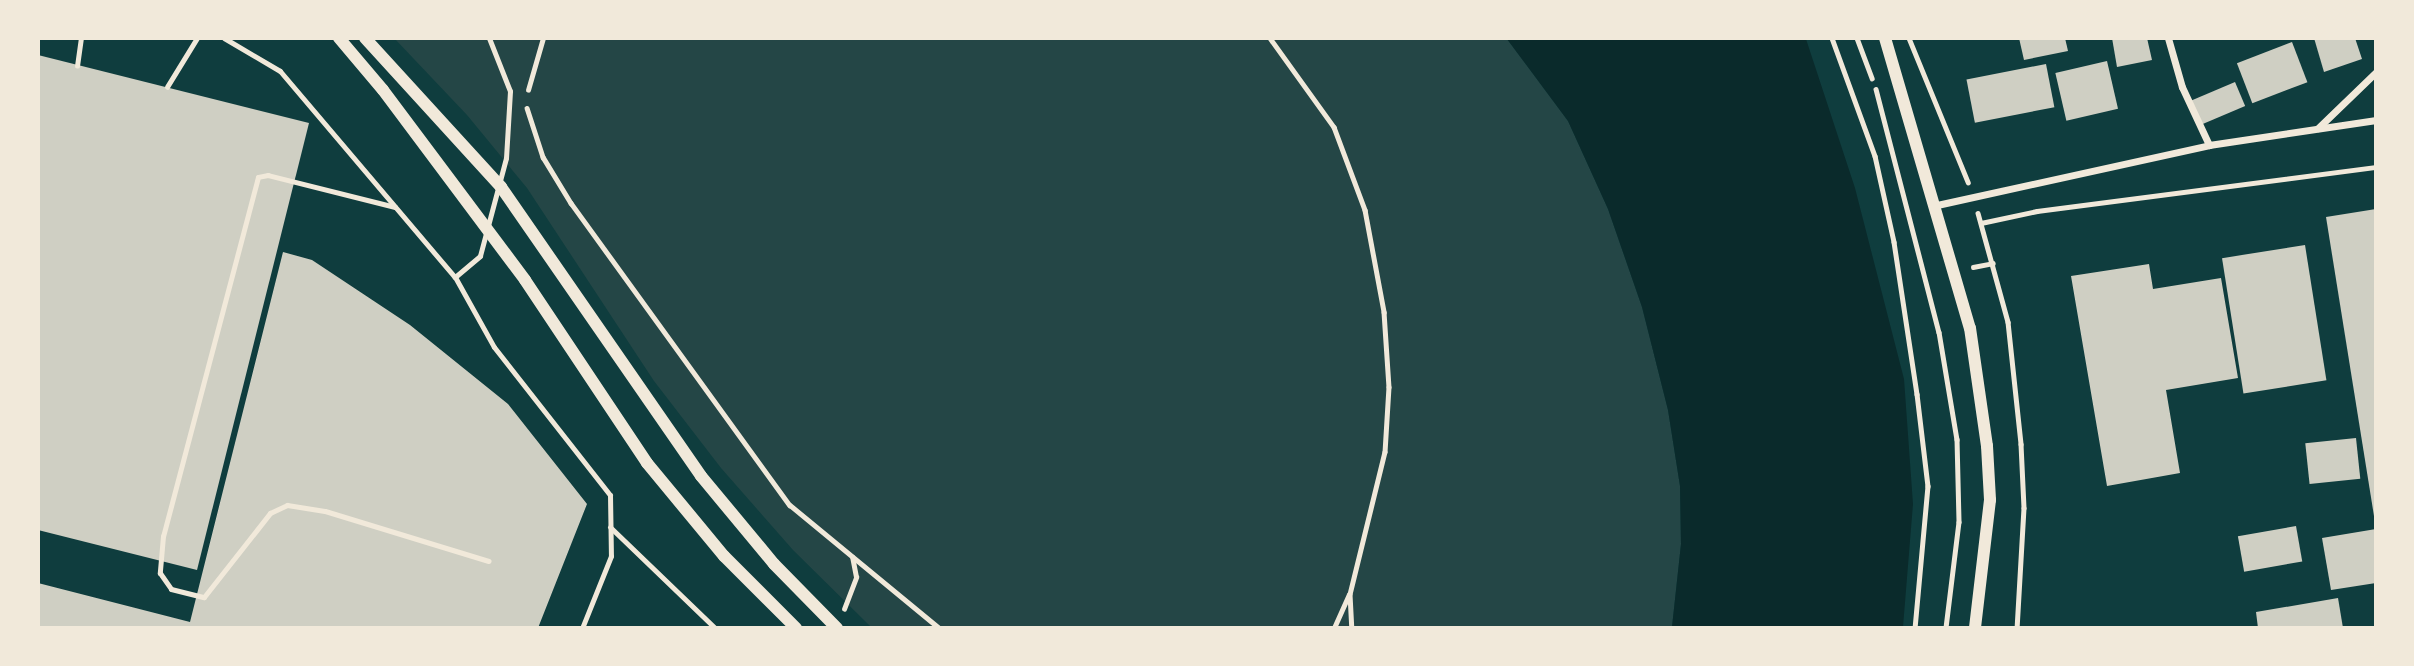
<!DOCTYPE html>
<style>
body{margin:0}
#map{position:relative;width:2414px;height:666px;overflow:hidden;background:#0f3d3e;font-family:"Exo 2",sans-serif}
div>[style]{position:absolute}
.green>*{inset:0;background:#244646}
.water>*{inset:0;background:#0a2a2b}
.building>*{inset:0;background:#cfcfc3;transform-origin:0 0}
.path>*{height:4.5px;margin:-2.25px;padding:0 2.25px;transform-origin:2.25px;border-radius:2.25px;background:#f1e9da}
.service>*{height:5px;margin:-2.5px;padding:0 2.5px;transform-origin:2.5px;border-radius:2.5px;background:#f1e9da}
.minor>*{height:7px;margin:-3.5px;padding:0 3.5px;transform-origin:3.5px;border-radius:3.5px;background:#f1e9da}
.tertiary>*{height:12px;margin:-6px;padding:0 6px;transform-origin:6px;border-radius:6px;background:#f1e9da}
span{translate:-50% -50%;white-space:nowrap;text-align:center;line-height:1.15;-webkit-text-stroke:5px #f1e9da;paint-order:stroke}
.frame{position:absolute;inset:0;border:40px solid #f1e9da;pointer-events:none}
</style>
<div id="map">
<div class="green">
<i style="clip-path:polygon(395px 39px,1507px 39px,1568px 121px,1608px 209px,1642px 307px,1668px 410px,1680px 486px,1681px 544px,1672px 627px,871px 627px,793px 550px,721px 468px,654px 381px,527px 188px,467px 115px)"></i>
</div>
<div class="water">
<i style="clip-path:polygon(1507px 39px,1806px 39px,1855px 188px,1904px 379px,1913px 504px,1903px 627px,1672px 627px,1681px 544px,1680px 486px,1668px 410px,1642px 307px,1608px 209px,1568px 121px)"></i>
</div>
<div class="building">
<i style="clip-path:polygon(2019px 38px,2065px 38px,2068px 51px,2024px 60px)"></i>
<i style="clip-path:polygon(2112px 38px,2147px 38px,2152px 60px,2117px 67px)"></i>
<i style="clip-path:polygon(2314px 38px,2355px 38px,2362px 59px,2324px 72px)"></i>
<i style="left:2292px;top:42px;width:43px;height:59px;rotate:69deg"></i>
<i style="clip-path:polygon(38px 55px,309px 123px,197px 570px,38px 530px)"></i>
<i style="left:2107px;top:61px;width:49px;height:53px;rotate:77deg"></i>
<i style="left:2046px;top:64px;width:44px;height:81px;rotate:79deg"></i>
<i style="left:2235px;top:82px;width:26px;height:48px;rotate:67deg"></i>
<i style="clip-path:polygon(2376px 209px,2376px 516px,2374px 516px,2326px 217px)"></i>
<i style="left:2305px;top:245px;width:137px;height:84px;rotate:81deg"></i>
<i style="clip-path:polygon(283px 252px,312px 260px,410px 325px,508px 404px,587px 504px,538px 628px,38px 628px,38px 583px,190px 622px)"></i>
<i style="clip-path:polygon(2149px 264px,2153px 289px,2221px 278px,2238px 378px,2166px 390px,2180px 473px,2107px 486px,2071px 276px)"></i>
<i style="left:2356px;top:438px;width:41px;height:51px;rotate:84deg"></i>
<i style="left:2296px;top:526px;width:36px;height:59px;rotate:80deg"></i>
<i style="clip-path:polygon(2376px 529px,2376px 583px,2331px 590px,2322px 538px)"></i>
<i style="clip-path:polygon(2338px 598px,2343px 628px,2258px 628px,2256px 612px)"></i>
</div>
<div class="path">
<i style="left:1270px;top:38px;width:110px;rotate:54.3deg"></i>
<i style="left:1334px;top:127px;width:89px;rotate:69.5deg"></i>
<i style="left:1365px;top:210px;width:104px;rotate:79.4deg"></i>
<i style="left:1384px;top:312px;width:75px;rotate:86.2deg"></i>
<i style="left:1389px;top:387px;width:65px;rotate:93.5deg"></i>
<i style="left:1385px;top:452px;width:146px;rotate:103.8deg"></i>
<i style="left:1350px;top:594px;width:34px;rotate:87deg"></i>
<i style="left:1832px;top:38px;width:126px;rotate:70deg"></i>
<i style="left:1875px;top:156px;width:88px;rotate:77.5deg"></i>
<i style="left:1894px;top:242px;width:154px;rotate:81.4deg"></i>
<i style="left:1917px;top:394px;width:93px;rotate:83.2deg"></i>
<i style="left:1928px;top:486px;width:143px;rotate:95.2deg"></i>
<i style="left:1857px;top:38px;width:43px;rotate:69.4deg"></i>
<i style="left:1909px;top:38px;width:156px;rotate:67.7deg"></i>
<i style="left:77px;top:66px;width:28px;rotate:-82deg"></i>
<i style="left:167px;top:87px;width:57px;rotate:-58.5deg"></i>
<i style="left:1876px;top:89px;width:251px;rotate:75.5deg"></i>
<i style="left:1939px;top:332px;width:109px;rotate:80.5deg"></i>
<i style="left:1957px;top:439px;width:83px;rotate:88.6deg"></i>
<i style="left:1959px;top:522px;width:107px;rotate:97deg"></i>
<i style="left:528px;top:90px;width:54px;rotate:-73.9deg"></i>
<i style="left:527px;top:108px;width:52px;rotate:71.9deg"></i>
<i style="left:543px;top:157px;width:54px;rotate:58.7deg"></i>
<i style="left:571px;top:203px;width:373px;rotate:54.1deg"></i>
<i style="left:790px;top:505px;width:193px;rotate:39.5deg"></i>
<i style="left:1978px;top:213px;width:113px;rotate:74.6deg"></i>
<i style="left:2008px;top:322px;width:123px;rotate:83.9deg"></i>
<i style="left:2021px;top:444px;width:64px;rotate:87.3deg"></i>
<i style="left:2024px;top:508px;width:120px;rotate:93.3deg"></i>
<i style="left:1981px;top:223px;width:57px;rotate:-12.1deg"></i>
<i style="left:2037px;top:211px;width:342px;rotate:-7.4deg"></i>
<i style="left:1973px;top:267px;width:20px;rotate:-11deg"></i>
<i style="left:844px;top:609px;width:34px;rotate:-69deg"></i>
<i style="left:856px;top:577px;width:20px;rotate:-101deg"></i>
<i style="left:1334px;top:628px;width:36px;rotate:-66deg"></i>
</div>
<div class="service">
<i style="left:224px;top:38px;width:65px;rotate:30.5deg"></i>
<i style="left:280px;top:71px;width:270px;rotate:49.7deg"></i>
<i style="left:489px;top:38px;width:57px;rotate:68.4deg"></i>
<i style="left:510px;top:91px;width:67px;rotate:93.4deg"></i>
<i style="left:506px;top:158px;width:101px;rotate:104.9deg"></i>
<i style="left:480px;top:256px;width:33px;rotate:140deg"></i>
<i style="left:455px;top:277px;width:80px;rotate:60.9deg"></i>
<i style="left:494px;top:347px;width:188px;rotate:51.9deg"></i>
<i style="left:610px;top:495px;width:61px;rotate:89.1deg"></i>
<i style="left:611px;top:556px;width:78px;rotate:111.9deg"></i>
<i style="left:395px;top:207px;width:131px;rotate:-165.9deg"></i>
<i style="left:268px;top:175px;width:10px;rotate:169deg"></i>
<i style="left:258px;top:177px;width:371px;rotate:104.8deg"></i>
<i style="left:163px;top:536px;width:37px;rotate:95deg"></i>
<i style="left:160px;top:573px;width:19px;rotate:55deg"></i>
<i style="left:171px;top:589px;width:34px;rotate:14deg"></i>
<i style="left:204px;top:597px;width:107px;rotate:-51.8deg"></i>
<i style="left:270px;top:513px;width:19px;rotate:-25deg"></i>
<i style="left:287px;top:505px;width:38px;rotate:9deg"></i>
<i style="left:325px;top:511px;width:171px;rotate:17deg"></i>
<i style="left:610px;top:527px;width:146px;rotate:43.9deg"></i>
</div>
<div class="minor">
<i style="left:2168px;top:38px;width:51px;rotate:74.1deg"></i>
<i style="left:2182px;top:87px;width:64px;rotate:65deg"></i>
<i style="left:2318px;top:128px;width:81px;rotate:-44deg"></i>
<i style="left:1937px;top:205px;width:279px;rotate:-12.4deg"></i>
<i style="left:2209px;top:145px;width:169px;rotate:-8.5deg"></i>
</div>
<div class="tertiary">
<i style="left:339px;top:38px;width:68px;rotate:49.8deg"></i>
<i style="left:383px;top:90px;width:237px;rotate:53.2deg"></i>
<i style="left:525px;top:280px;width:220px;rotate:56.3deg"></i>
<i style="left:647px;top:463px;width:121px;rotate:50.4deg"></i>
<i style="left:724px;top:556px;width:102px;rotate:45deg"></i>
<i style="left:365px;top:38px;width:202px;rotate:47.6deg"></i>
<i style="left:501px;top:187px;width:351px;rotate:55.3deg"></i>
<i style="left:701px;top:476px;width:114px;rotate:50.3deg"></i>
<i style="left:774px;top:564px;width:90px;rotate:45.5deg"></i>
<i style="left:1885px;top:38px;width:302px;rotate:73.7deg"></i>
<i style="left:1970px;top:328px;width:119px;rotate:81.8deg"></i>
<i style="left:1987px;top:446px;width:54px;rotate:86.8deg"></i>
<i style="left:1990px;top:500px;width:129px;rotate:96.7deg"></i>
</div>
<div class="frame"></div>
</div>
